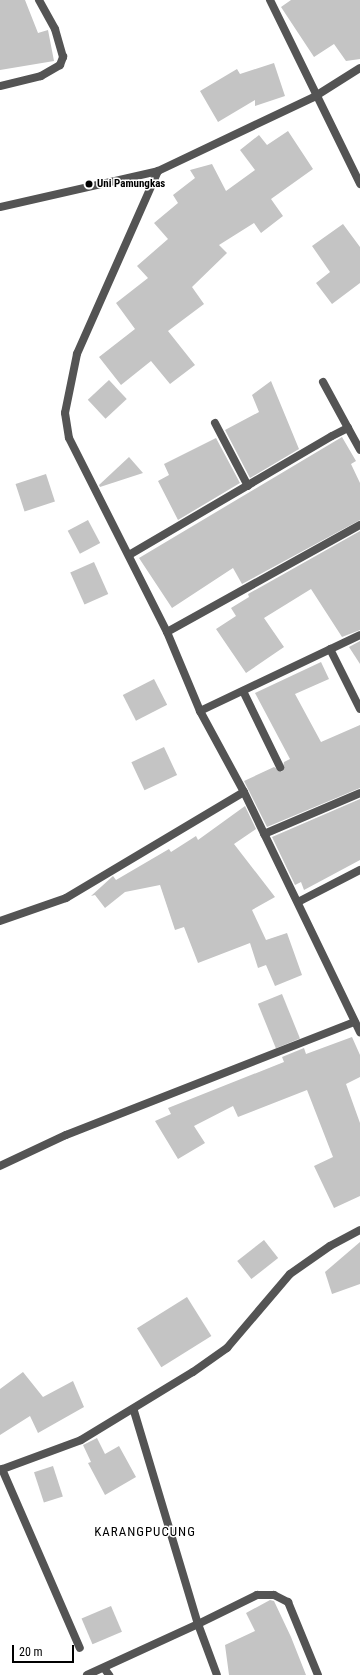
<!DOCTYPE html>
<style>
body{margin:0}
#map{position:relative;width:360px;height:1675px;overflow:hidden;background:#fff;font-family:"Roboto Condensed",sans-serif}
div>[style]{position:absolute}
.building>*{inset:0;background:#c4c4c4;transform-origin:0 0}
.minor>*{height:8px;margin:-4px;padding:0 4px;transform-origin:4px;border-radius:4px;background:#545454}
.dots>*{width:11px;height:11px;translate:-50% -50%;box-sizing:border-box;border:2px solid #fff;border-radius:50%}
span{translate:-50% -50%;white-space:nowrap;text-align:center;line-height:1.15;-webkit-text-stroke:3px #fff;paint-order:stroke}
.poi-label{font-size:11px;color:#000;font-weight:700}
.left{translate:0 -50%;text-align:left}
.quarter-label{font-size:13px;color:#000;letter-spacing:1px}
.scale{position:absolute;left:12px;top:1645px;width:62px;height:18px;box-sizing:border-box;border:2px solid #000;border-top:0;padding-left:5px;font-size:12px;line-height:14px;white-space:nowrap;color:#000;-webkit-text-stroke:3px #fff;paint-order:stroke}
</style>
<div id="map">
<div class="building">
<i style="clip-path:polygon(0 0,25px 0,38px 33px,48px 30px,54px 61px,0 70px)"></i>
<i style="clip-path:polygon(291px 0,360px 0,360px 59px,346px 61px,334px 44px,314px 57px,281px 7px)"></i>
<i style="clip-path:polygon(274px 63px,285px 96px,255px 106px,255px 100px,218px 122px,200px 91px,237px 69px,240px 74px)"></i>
<i style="clip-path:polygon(288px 131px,313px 169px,271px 199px,283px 216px,261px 233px,254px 223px,219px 245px,227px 253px,192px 287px,204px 304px,168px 331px,195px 365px,170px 384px,151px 361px,121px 385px,99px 357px,135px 329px,116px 303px,148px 278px,137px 266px,168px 239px,154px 223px,178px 203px,173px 195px,195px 178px,190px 170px,212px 164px,226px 191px,255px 170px,240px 150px,259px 135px,267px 145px)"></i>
<i style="clip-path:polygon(343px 224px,360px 247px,360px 283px,332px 304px,316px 283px,330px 272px,312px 246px)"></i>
<i style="left:109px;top:380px;width:26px;height:29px;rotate:47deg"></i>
<i style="clip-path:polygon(271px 381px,299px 449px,250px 478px,225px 430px,259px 412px,252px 395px)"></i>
<i style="clip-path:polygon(342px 437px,356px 461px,351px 464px,360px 483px,360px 520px,242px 584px,233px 568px,172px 608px,139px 558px)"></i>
<i style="clip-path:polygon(216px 438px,240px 483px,178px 520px,158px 481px,169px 475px,164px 464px)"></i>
<i style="clip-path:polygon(129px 457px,143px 473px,100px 487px,99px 485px)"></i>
<i style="left:46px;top:474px;width:29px;height:32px;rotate:72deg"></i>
<i style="left:88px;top:520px;width:26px;height:23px;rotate:62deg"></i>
<i style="clip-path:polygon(360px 531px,360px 630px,342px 637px,311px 589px,264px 618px,284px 647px,246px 673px,216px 629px,236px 616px,231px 608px,249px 597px,248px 594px)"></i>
<i style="left:94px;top:562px;width:35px;height:26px;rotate:66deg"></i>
<i style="clip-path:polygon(360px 641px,360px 664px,349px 647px)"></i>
<i style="clip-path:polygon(321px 662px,329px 679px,295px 694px,321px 742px,360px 725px,360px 788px,267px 827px,244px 781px,274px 767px,282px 772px,284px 762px,290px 759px,255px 693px)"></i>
<i style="left:154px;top:679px;width:29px;height:35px;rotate:63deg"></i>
<i style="left:164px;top:747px;width:31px;height:36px;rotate:65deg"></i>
<i style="clip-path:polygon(360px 799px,360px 860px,304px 890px,301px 882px,295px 885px,272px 837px)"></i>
<i style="clip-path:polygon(245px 806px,256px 829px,234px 844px,275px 897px,252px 910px,266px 940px,287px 933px,302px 975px,275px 986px,266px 965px,258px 968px,250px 943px,198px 963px,184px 927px,175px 930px,160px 885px,125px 892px,105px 908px,95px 895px,91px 896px,113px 876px,116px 880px,169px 849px,171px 852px,196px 836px,198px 840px)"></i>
<i style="left:282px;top:994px;width:48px;height:26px;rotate:68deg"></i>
<i style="clip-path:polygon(352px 1037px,360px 1055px,360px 1077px,346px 1084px,360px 1123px,360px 1196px,334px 1208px,314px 1166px,333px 1157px,307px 1090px,238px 1117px,233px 1106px,194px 1126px,205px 1143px,178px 1159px,155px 1121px,171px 1114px,168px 1108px,284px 1062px,282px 1057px,304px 1048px,306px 1054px)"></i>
<i style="left:264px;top:1240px;width:23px;height:34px;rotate:52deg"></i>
<i style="clip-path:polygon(360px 1242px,360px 1284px,332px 1294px,325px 1272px)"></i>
<i style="left:187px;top:1297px;width:46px;height:59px;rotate:58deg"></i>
<i style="clip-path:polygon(23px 1372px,43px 1397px,73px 1381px,84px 1407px,38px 1433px,30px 1416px,0 1435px,0 1389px)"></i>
<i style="clip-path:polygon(97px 1438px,105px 1454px,119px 1446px,136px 1477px,105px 1495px,88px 1463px,91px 1462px,83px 1445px)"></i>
<i style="left:53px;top:1466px;width:32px;height:20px;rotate:72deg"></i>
<i style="clip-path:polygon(270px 1600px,274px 1601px,291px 1637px,306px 1675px,229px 1675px,225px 1645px,255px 1631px,246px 1613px)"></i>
<i style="left:111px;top:1606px;width:28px;height:32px;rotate:67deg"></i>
</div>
<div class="minor">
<i style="left:270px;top:0;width:205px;rotate:63.9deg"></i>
<i style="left:0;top:86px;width:42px;rotate:-13.7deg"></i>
<i style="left:41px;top:76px;width:22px;rotate:-30deg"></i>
<i style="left:60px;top:65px;width:9px;rotate:-69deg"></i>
<i style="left:63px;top:57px;width:29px;rotate:-106deg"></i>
<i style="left:55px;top:29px;width:33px;rotate:-119deg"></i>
<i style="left:158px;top:171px;width:200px;rotate:113.9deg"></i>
<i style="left:77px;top:354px;width:60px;rotate:101.5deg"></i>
<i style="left:65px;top:413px;width:25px;rotate:81deg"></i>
<i style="left:69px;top:438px;width:217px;rotate:63.2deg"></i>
<i style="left:167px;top:632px;width:86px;rotate:67.3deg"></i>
<i style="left:200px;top:711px;width:92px;rotate:61.5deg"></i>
<i style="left:244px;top:792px;width:267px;rotate:64.2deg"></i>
<i style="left:0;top:207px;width:162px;rotate:-12.8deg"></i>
<i style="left:158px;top:171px;width:173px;rotate:-25.4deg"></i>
<i style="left:314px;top:97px;width:54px;rotate:-32.2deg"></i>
<i style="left:323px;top:382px;width:52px;rotate:61.5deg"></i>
<i style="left:215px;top:423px;width:71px;rotate:62.4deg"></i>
<i style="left:129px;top:555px;width:235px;rotate:-30.4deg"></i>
<i style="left:332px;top:436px;width:18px;rotate:-27deg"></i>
<i style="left:348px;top:428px;width:25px;rotate:61deg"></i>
<i style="left:167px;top:632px;width:221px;rotate:-29deg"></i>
<i style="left:330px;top:649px;width:67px;rotate:63.4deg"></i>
<i style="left:243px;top:691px;width:85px;rotate:64deg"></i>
<i style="left:200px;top:711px;width:177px;rotate:-25.4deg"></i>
<i style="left:264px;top:834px;width:104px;rotate:-23.1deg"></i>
<i style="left:298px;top:902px;width:70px;rotate:-27.3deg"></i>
<i style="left:0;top:921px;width:70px;rotate:-19.2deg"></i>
<i style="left:66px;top:898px;width:207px;rotate:-30.8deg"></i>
<i style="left:0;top:1166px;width:73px;rotate:-25.2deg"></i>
<i style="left:66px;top:1135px;width:310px;rotate:-21.4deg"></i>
<i style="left:134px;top:1411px;width:222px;rotate:73.3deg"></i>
<i style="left:198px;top:1624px;width:66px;rotate:-26.2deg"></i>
<i style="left:257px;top:1595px;width:17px"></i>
<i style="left:274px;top:1595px;width:16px;rotate:27deg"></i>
<i style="left:288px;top:1602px;width:79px;rotate:67.7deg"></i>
<i style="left:2px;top:1469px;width:195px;rotate:66.5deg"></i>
<i style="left:0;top:1470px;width:86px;rotate:-20.3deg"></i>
<i style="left:81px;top:1440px;width:131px;rotate:-31.3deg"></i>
<i style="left:193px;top:1372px;width:42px;rotate:-35.2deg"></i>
<i style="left:227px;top:1348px;width:97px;rotate:-49.6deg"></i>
<i style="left:290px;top:1274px;width:49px;rotate:-35deg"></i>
<i style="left:330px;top:1246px;width:34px;rotate:-28deg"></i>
<i style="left:104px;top:1668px;width:9px;rotate:54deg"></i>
<i style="left:87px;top:1675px;width:122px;rotate:-24.7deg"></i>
<i style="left:198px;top:1624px;width:54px;rotate:69.6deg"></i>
</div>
<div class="dots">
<i style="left:89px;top:184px;background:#000"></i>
</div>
<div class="poi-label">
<span class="left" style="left:97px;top:184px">Uni Pamungkas</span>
</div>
<div class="quarter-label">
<span style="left:145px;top:1532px">KARANGPUCUNG</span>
</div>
<div class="scale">20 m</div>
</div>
